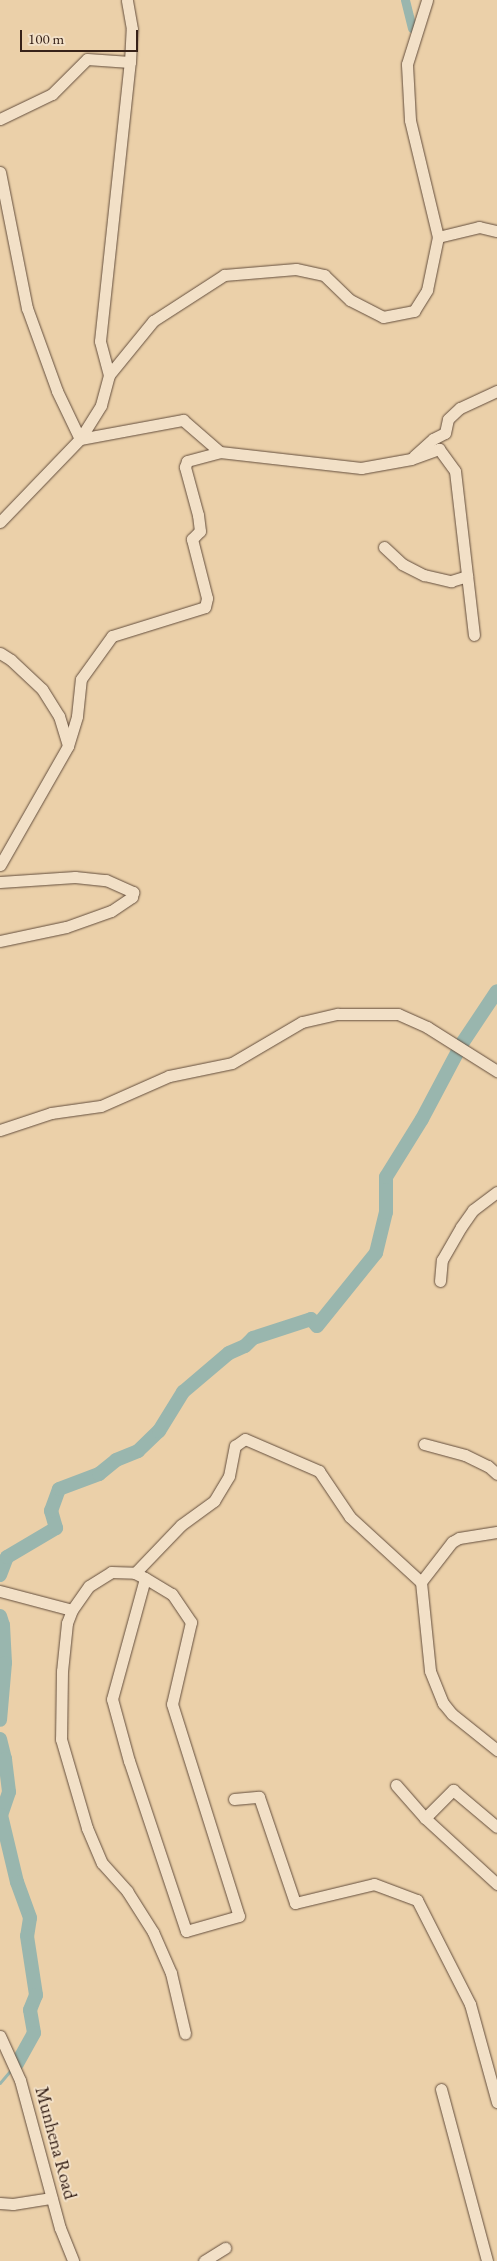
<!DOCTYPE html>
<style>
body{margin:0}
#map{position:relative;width:497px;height:2261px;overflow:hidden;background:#ebd0a9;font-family:"EB Garamond",serif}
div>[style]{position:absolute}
.stream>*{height:2.5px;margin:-1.25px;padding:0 1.25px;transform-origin:1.25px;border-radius:1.25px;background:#99b6ae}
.canal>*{height:9px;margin:-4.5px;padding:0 4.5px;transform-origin:4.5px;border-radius:4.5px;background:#99b6ae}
.river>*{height:14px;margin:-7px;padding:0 7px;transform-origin:7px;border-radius:7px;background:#99b6ae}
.roads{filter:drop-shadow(0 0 1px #644e3d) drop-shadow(0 0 1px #644e3d)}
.minor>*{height:11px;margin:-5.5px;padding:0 5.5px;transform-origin:5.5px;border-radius:5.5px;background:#f2e0c7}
span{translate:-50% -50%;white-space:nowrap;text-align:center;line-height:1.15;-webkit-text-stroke:4px #f2e0c7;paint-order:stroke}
.street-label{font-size:19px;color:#372219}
.scale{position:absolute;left:20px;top:30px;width:118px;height:22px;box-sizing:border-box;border:2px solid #372219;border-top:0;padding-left:6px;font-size:15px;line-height:18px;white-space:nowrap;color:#372219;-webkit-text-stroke:4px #f2e0c7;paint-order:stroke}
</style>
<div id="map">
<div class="stream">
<i style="left:0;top:2083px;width:17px;rotate:-50deg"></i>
</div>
<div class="canal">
<i style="left:405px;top:0;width:29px;rotate:76deg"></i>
</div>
<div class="river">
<i style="left:463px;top:1042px;width:61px;rotate:-56.3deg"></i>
<i style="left:0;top:1575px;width:19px;rotate:-69deg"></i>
<i style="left:7px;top:1557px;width:57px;rotate:-30.6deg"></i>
<i style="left:56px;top:1528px;width:18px;rotate:-106deg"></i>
<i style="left:51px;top:1511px;width:23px;rotate:-70deg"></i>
<i style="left:59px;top:1489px;width:43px;rotate:-20.6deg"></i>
<i style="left:99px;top:1474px;width:22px;rotate:-39deg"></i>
<i style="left:116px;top:1460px;width:24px;rotate:-22deg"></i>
<i style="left:138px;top:1451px;width:29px;rotate:-44deg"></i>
<i style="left:159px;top:1431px;width:46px;rotate:-58.4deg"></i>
<i style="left:183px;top:1392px;width:60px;rotate:-40.3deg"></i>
<i style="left:229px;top:1353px;width:17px;rotate:-24deg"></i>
<i style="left:245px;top:1346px;width:11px;rotate:-45deg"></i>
<i style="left:253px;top:1338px;width:61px;rotate:-18.1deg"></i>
<i style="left:311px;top:1319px;width:9px;rotate:49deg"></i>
<i style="left:317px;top:1326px;width:94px;rotate:-51.1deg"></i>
<i style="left:376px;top:1253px;width:42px;rotate:-76.3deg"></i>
<i style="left:386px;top:1212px;width:35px;rotate:-90deg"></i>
<i style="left:386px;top:1177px;width:68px;rotate:-58.2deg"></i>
<i style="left:422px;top:1119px;width:77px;rotate:-62.1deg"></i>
<i style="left:0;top:1616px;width:9px;rotate:72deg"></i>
<i style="left:3px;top:1625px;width:38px;rotate:87deg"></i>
<i style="left:5px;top:1663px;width:57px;rotate:95deg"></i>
<i style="left:0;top:1739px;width:21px;rotate:76deg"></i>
<i style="left:5px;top:1759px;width:33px;rotate:83deg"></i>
<i style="left:9px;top:1792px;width:24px;rotate:109deg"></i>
<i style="left:1px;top:1815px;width:69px;rotate:76.6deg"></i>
<i style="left:17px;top:1882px;width:38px;rotate:70deg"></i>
<i style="left:30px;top:1918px;width:18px;rotate:99deg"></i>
<i style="left:27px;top:1936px;width:60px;rotate:81.3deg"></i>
<i style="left:36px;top:1995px;width:16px;rotate:112deg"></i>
<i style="left:30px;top:2010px;width:23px;rotate:80deg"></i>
<i style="left:34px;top:2033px;width:35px;rotate:119deg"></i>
</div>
<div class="roads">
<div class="minor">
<i style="left:0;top:119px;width:58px;rotate:-25.7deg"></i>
<i style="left:52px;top:94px;width:49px;rotate:-45deg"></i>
<i style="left:87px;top:59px;width:43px;rotate:4deg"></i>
<i style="left:0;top:172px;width:139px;rotate:78.8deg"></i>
<i style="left:27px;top:308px;width:88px;rotate:70.1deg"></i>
<i style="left:57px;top:391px;width:53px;rotate:64.4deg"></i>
<i style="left:80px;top:439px;width:105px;rotate:-10.5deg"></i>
<i style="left:183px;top:420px;width:49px;rotate:40.9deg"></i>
<i style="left:220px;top:452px;width:142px;rotate:6.5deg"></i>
<i style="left:361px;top:468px;width:51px;rotate:-10.2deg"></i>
<i style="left:411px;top:459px;width:30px;rotate:-20deg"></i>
<i style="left:439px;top:449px;width:27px;rotate:54deg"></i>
<i style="left:455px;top:471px;width:165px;rotate:83.4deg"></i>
<i style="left:438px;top:237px;width:42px;rotate:-13.7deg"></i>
<i style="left:479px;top:227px;width:18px;rotate:13deg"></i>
<i style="left:109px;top:375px;width:35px;rotate:-105deg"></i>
<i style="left:100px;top:341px;width:281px;rotate:-83.9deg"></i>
<i style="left:130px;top:62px;width:33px;rotate:-87deg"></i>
<i style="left:132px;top:29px;width:29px;rotate:-100deg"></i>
<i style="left:414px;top:456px;width:25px;rotate:-42deg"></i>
<i style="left:433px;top:439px;width:13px;rotate:-27deg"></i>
<i style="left:445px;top:433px;width:14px;rotate:-78deg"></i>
<i style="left:448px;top:419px;width:16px;rotate:-43deg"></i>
<i style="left:460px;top:408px;width:41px;rotate:-24.7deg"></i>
<i style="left:0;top:522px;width:115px;rotate:-46.1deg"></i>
<i style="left:80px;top:439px;width:40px;rotate:-58deg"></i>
<i style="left:101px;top:405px;width:31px;rotate:-75deg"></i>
<i style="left:109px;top:375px;width:70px;rotate:-50.8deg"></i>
<i style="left:153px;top:321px;width:85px;rotate:-32.9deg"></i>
<i style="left:224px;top:275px;width:72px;rotate:-4.8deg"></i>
<i style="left:296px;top:269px;width:29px;rotate:12deg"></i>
<i style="left:324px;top:275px;width:36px;rotate:44deg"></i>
<i style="left:350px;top:300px;width:37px;rotate:27deg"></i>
<i style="left:383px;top:317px;width:32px;rotate:-11deg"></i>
<i style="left:414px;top:311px;width:25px;rotate:-58deg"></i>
<i style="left:427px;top:290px;width:54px;rotate:-78.3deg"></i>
<i style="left:438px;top:237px;width:120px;rotate:-103.5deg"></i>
<i style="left:410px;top:120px;width:56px;rotate:-93.1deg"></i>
<i style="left:407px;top:64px;width:67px;rotate:-72.6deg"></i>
<i style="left:384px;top:547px;width:25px;rotate:43deg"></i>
<i style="left:402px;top:564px;width:25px;rotate:27deg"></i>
<i style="left:424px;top:575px;width:28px;rotate:13deg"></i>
<i style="left:451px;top:581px;width:17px;rotate:-17deg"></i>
<i style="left:0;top:653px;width:13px;rotate:32deg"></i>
<i style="left:11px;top:660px;width:42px;rotate:43.1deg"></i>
<i style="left:42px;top:689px;width:32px;rotate:58deg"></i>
<i style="left:59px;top:716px;width:31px;rotate:73deg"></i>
<i style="left:68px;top:746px;width:137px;rotate:119.7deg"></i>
<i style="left:68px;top:746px;width:31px;rotate:-73deg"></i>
<i style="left:77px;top:716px;width:37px;rotate:-84deg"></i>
<i style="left:81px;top:679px;width:53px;rotate:-54.2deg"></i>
<i style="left:112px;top:636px;width:97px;rotate:-17.3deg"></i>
<i style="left:205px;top:607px;width:9px;rotate:-77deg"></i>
<i style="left:207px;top:598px;width:61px;rotate:-104.3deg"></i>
<i style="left:192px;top:539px;width:11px;rotate:-45deg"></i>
<i style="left:200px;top:531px;width:16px;rotate:-97deg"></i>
<i style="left:198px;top:515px;width:50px;rotate:-105.2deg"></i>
<i style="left:185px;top:467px;width:6px;rotate:-72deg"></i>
<i style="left:187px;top:461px;width:34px;rotate:-15deg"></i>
<i style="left:0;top:882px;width:75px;rotate:-3.8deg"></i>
<i style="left:75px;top:877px;width:31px;rotate:6deg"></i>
<i style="left:106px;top:880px;width:30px;rotate:24deg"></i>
<i style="left:133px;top:892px;width:5px;rotate:101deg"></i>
<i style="left:132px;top:897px;width:25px;rotate:146deg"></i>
<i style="left:111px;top:911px;width:48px;rotate:160.4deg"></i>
<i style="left:66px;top:927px;width:67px;rotate:168deg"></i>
<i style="left:0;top:1130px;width:54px;rotate:-18.4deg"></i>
<i style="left:51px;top:1113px;width:50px;rotate:-8deg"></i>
<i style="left:101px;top:1106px;width:74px;rotate:-23.8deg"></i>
<i style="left:169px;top:1076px;width:64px;rotate:-11.7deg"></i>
<i style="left:232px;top:1063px;width:81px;rotate:-30.4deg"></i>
<i style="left:302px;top:1022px;width:37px;rotate:-13deg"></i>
<i style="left:338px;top:1014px;width:60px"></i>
<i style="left:398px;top:1014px;width:32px;rotate:24deg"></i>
<i style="left:427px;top:1027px;width:83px;rotate:32.2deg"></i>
<i style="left:440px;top:1281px;width:21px;rotate:-85deg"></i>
<i style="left:442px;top:1260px;width:38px;rotate:-60deg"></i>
<i style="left:461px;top:1227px;width:21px;rotate:-55deg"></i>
<i style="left:473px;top:1210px;width:30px;rotate:-37deg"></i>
<i style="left:424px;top:1444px;width:42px;rotate:15deg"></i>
<i style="left:465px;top:1455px;width:25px;rotate:26deg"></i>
<i style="left:488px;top:1466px;width:12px;rotate:42deg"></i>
<i style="left:135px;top:1573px;width:66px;rotate:-46.2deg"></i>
<i style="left:181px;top:1525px;width:41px;rotate:-36deg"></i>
<i style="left:214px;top:1501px;width:29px;rotate:-59deg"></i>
<i style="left:229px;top:1476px;width:31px;rotate:-79deg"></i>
<i style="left:235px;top:1446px;width:12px;rotate:-35deg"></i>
<i style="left:245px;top:1439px;width:81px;rotate:23.4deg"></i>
<i style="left:319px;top:1471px;width:55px;rotate:56deg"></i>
<i style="left:350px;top:1517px;width:96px;rotate:42.5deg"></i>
<i style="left:421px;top:1582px;width:89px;rotate:84.2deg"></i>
<i style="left:430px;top:1671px;width:35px;rotate:68deg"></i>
<i style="left:443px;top:1703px;width:14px;rotate:51deg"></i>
<i style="left:452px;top:1714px;width:58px;rotate:38.7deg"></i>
<i style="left:421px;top:1582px;width:51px;rotate:-52.2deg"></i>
<i style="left:452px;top:1542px;width:8px;rotate:-30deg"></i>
<i style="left:459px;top:1538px;width:38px;rotate:-9deg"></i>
<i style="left:0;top:1591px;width:74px;rotate:14.8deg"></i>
<i style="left:72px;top:1610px;width:29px;rotate:-55deg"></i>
<i style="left:89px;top:1586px;width:26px;rotate:-32deg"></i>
<i style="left:111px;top:1572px;width:24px;rotate:2deg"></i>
<i style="left:135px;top:1573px;width:11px;rotate:27deg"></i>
<i style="left:145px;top:1578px;width:31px;rotate:31deg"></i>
<i style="left:172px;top:1594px;width:34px;rotate:56deg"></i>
<i style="left:191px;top:1622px;width:84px;rotate:103deg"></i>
<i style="left:172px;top:1704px;width:222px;rotate:72.5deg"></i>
<i style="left:239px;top:1916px;width:55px;rotate:164.2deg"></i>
<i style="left:186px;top:1931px;width:179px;rotate:-108.5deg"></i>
<i style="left:129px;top:1761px;width:64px;rotate:-105.3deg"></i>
<i style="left:112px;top:1699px;width:125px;rotate:-74.7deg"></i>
<i style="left:72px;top:1610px;width:14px;rotate:111deg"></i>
<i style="left:67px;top:1623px;width:48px;rotate:95.9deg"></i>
<i style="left:62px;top:1671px;width:68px;rotate:90.8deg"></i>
<i style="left:61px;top:1739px;width:93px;rotate:73.7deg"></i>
<i style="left:87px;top:1828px;width:38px;rotate:67deg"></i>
<i style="left:102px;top:1863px;width:38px;rotate:48deg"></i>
<i style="left:127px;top:1891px;width:49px;rotate:57.6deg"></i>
<i style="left:153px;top:1932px;width:45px;rotate:66.3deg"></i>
<i style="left:171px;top:1973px;width:62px;rotate:76.9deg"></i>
<i style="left:396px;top:1785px;width:44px;rotate:48.7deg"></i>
<i style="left:425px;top:1818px;width:98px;rotate:42.5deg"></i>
<i style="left:234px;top:1799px;width:25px;rotate:-5deg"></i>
<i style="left:259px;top:1797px;width:112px;rotate:71.2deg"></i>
<i style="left:295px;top:1903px;width:81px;rotate:-13.5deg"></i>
<i style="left:374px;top:1884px;width:46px;rotate:20.4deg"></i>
<i style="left:417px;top:1900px;width:117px;rotate:63deg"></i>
<i style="left:470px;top:2004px;width:102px;rotate:74.6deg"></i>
<i style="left:425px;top:1818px;width:40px;rotate:-45deg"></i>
<i style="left:453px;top:1790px;width:57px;rotate:40.1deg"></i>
<i style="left:0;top:2036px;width:48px;rotate:65.6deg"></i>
<i style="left:20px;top:2080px;width:153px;rotate:74.9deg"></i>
<i style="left:60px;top:2228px;width:35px;rotate:68deg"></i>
<i style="left:441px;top:2089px;width:178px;rotate:75deg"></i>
<i style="left:0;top:2203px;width:13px;rotate:4deg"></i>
<i style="left:13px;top:2204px;width:39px;rotate:-9deg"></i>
<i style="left:204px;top:2261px;width:25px;rotate:-32deg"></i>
</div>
</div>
<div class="street-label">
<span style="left:56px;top:2143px;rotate:75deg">Munhena Road</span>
</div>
<div class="scale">100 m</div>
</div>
